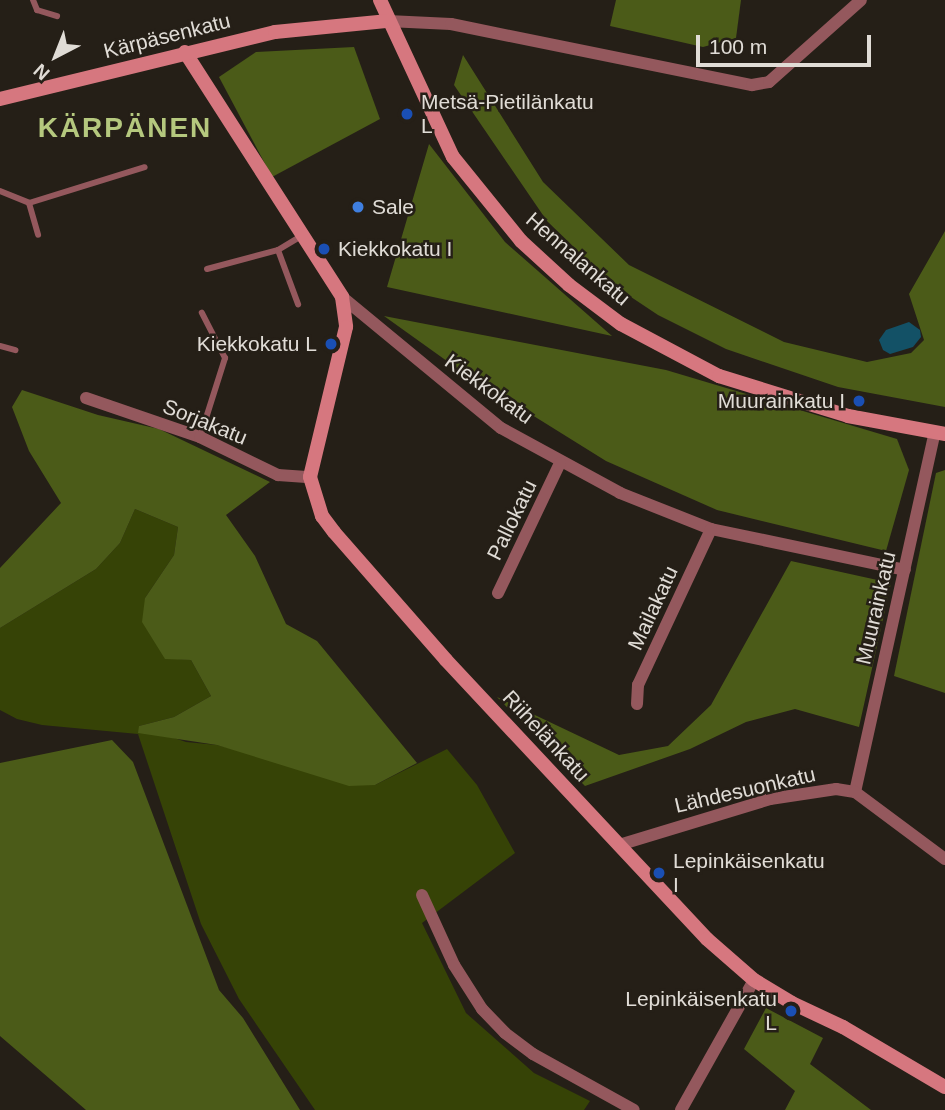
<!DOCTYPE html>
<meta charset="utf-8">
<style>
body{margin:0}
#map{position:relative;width:945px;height:1110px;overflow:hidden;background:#251f17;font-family:Arial,sans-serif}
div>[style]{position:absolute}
.green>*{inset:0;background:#364306}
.forest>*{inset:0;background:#4b5b18}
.water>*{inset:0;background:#135166}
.lane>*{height:6px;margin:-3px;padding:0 3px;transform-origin:3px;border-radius:3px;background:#94585d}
.street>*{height:12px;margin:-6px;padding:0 6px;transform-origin:6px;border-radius:6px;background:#94585d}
.secondary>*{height:14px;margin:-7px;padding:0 7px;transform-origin:7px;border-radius:7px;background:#d6777f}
.dots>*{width:19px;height:19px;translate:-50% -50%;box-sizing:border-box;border:4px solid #251f17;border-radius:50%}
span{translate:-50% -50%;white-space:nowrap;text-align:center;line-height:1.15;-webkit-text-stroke:5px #251f17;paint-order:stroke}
.street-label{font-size:21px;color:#e0dcd6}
.poi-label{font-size:21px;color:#e0dcd6}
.left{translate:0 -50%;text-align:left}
.right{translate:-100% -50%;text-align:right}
.district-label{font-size:28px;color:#b5c87e;font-weight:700;letter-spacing:2px}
.north{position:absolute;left:21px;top:21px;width:70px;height:70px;-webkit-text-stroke:5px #251f17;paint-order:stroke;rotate:222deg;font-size:19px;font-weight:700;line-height:28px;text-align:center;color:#e0dcd6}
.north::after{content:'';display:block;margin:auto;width:24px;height:32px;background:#e0dcd6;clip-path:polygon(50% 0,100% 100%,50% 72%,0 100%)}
.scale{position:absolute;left:696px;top:35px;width:175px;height:32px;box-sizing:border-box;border:4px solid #e0dcd6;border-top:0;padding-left:9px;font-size:21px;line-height:24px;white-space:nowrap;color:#e0dcd6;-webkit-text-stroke:5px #251f17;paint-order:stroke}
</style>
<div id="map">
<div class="green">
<i style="clip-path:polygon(135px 509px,178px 527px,174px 555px,145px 598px,165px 658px,191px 660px,211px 696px,174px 717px,139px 726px,186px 742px,217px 745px,375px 785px,447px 749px,477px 785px,515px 853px,422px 923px,466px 1013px,534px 1073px,590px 1101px,584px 1110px,315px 1110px,239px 999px,201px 924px,138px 734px,42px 725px,17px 719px,0 710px,0 628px,96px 569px,120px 543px)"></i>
</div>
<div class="forest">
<i style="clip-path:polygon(616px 0,741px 0,736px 38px,703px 47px,610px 26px)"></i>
<i style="clip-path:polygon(354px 47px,380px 119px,272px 177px,219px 77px,256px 52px)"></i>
<i style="clip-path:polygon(463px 55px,543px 182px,629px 265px,784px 342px,867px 362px,911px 353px,924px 340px,909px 294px,945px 231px,945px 407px,838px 387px,726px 349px,658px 315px,613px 285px,547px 221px,454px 85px)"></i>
<i style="clip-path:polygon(429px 144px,505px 242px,612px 336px,387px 287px)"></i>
<i style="clip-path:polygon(384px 316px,666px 370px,897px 439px,909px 470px,886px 551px,717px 510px,606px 461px,458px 369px)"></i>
<i style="clip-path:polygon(22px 390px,98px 415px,159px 429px,270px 482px,226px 515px,255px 556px,286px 624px,317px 641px,417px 763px,375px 785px,349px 786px,217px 745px,138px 733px,139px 726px,174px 717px,211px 696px,191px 660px,165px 659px,142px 622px,145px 598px,174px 555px,178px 527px,135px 509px,120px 543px,96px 569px,0 628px,0 568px,61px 503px,29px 451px,12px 407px)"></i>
<i style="clip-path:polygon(945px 470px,945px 693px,894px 676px,936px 473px)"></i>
<i style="clip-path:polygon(791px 561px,891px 583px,859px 727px,795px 709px,746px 722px,690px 749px,585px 786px,497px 697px,619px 755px,668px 746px,711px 705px)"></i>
<i style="clip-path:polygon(112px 740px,133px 762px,219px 990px,243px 1018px,300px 1110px,86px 1110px,0 1036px,0 763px)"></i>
<i style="clip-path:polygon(766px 1008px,823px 1038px,810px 1064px,871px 1110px,785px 1110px,795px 1091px,744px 1049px)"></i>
</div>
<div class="water">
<i style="clip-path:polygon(909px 322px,920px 330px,921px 337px,913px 347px,890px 354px,883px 350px,879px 340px,886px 330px)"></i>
</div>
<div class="lane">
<i style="left:33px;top:0;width:11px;rotate:68deg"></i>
<i style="left:37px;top:10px;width:21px;rotate:17deg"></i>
<i style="left:0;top:191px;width:31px;rotate:22deg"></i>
<i style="left:29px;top:203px;width:121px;rotate:-17.2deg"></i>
<i style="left:29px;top:203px;width:33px;rotate:74deg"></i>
<i style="left:278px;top:250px;width:58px;rotate:69.7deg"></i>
<i style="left:207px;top:269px;width:73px;rotate:-15deg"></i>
<i style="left:278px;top:250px;width:27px;rotate:-31deg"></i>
<i style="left:0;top:346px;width:16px;rotate:15deg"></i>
<i style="left:200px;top:437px;width:83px;rotate:-72.4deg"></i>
<i style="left:225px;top:358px;width:51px;rotate:-117.1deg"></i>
</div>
<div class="street">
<i style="left:388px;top:21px;width:63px;rotate:2.7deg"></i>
<i style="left:451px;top:24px;width:307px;rotate:11.5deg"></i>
<i style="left:752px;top:85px;width:17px;rotate:-10deg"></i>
<i style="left:769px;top:82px;width:123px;rotate:-41.7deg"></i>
<i style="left:342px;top:297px;width:206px;rotate:39.5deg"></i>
<i style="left:501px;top:428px;width:136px;rotate:28.6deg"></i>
<i style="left:620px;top:493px;width:98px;rotate:21.6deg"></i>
<i style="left:711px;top:529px;width:198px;rotate:11.9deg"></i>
<i style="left:86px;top:398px;width:120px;rotate:18.9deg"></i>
<i style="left:200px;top:437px;width:87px;rotate:26deg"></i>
<i style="left:278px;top:475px;width:32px;rotate:4deg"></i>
<i style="left:498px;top:593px;width:144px;rotate:-64.5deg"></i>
<i style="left:637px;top:704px;width:19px;rotate:-87deg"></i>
<i style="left:638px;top:685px;width:172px;rotate:-64.9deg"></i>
<i style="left:855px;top:792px;width:369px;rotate:-77.5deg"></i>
<i style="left:619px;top:845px;width:158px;rotate:-16.9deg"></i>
<i style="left:770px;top:799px;width:67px;rotate:-8.6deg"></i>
<i style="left:836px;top:789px;width:19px;rotate:9deg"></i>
<i style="left:855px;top:792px;width:112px;rotate:36.7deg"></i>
<i style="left:422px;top:895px;width:77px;rotate:65.4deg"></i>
<i style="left:454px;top:965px;width:52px;rotate:57.5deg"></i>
<i style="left:482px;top:1009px;width:33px;rotate:46deg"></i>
<i style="left:505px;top:1033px;width:35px;rotate:37deg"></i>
<i style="left:533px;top:1054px;width:115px;rotate:29deg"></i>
<i style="left:681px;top:1110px;width:149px;rotate:-60.7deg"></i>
</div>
<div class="secondary">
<i style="left:380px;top:0;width:173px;rotate:65.1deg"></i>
<i style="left:453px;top:157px;width:108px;rotate:51deg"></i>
<i style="left:521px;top:241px;width:65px;rotate:42.5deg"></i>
<i style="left:569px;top:285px;width:65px;rotate:36.9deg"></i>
<i style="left:621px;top:324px;width:111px;rotate:28deg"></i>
<i style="left:719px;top:376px;width:135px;rotate:17.2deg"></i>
<i style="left:848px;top:416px;width:99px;rotate:10.5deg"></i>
<i style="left:185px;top:52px;width:291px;rotate:57.3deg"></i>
<i style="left:342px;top:297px;width:30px;rotate:82deg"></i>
<i style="left:346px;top:327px;width:154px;rotate:103.5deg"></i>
<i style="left:310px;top:477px;width:41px;rotate:72.9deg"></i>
<i style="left:322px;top:516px;width:20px;rotate:53deg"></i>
<i style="left:334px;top:532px;width:170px;rotate:48.8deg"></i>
<i style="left:446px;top:660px;width:382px;rotate:46.9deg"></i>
<i style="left:707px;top:939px;width:62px;rotate:41.1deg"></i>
<i style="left:754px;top:980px;width:44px;rotate:31.2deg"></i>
<i style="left:792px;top:1003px;width:56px;rotate:25.2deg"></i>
<i style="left:843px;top:1027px;width:118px;rotate:30.5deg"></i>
<i style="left:0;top:99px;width:283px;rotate:-13.7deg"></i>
<i style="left:275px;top:32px;width:114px;rotate:-5.6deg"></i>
</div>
<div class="dots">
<i style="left:407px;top:114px;background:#1a4fb4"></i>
<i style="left:358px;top:207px;background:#3f7fe0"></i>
<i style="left:324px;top:249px;background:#1a4fb4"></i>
<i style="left:331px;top:344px;background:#1a4fb4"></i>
<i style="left:859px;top:401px;background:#1a4fb4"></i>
<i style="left:659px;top:873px;background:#1a4fb4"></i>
<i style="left:791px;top:1011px;background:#1a4fb4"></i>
</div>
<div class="street-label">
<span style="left:167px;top:36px;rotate:-14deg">Kärpäsenkatu</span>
<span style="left:578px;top:259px;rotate:41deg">Hennalankatu</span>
<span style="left:489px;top:389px;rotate:36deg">Kiekkokatu</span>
<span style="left:205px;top:422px;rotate:22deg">Sorjakatu</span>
<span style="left:512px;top:520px;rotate:-64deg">Pallokatu</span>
<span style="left:653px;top:608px;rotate:-65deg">Mailakatu</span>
<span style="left:876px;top:608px;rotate:-77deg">Muurainkatu</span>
<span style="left:546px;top:736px;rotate:47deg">Riihelänkatu</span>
<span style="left:745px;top:790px;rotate:-13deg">Lähdesuonkatu</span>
</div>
<div class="poi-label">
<span class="left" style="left:421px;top:114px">Metsä-Pietilänkatu<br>L</span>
<span class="left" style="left:372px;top:207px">Sale</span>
<span class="left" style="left:338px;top:249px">Kiekkokatu I</span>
<span class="right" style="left:317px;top:344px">Kiekkokatu L</span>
<span class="right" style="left:845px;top:401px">Muurainkatu I</span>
<span class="left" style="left:673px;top:873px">Lepinkäisenkatu<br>I</span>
<span class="right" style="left:777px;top:1011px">Lepinkäisenkatu<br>L</span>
</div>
<div class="district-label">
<span style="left:125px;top:128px">KÄRPÄNEN</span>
</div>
<div class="north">N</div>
<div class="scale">100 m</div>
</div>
